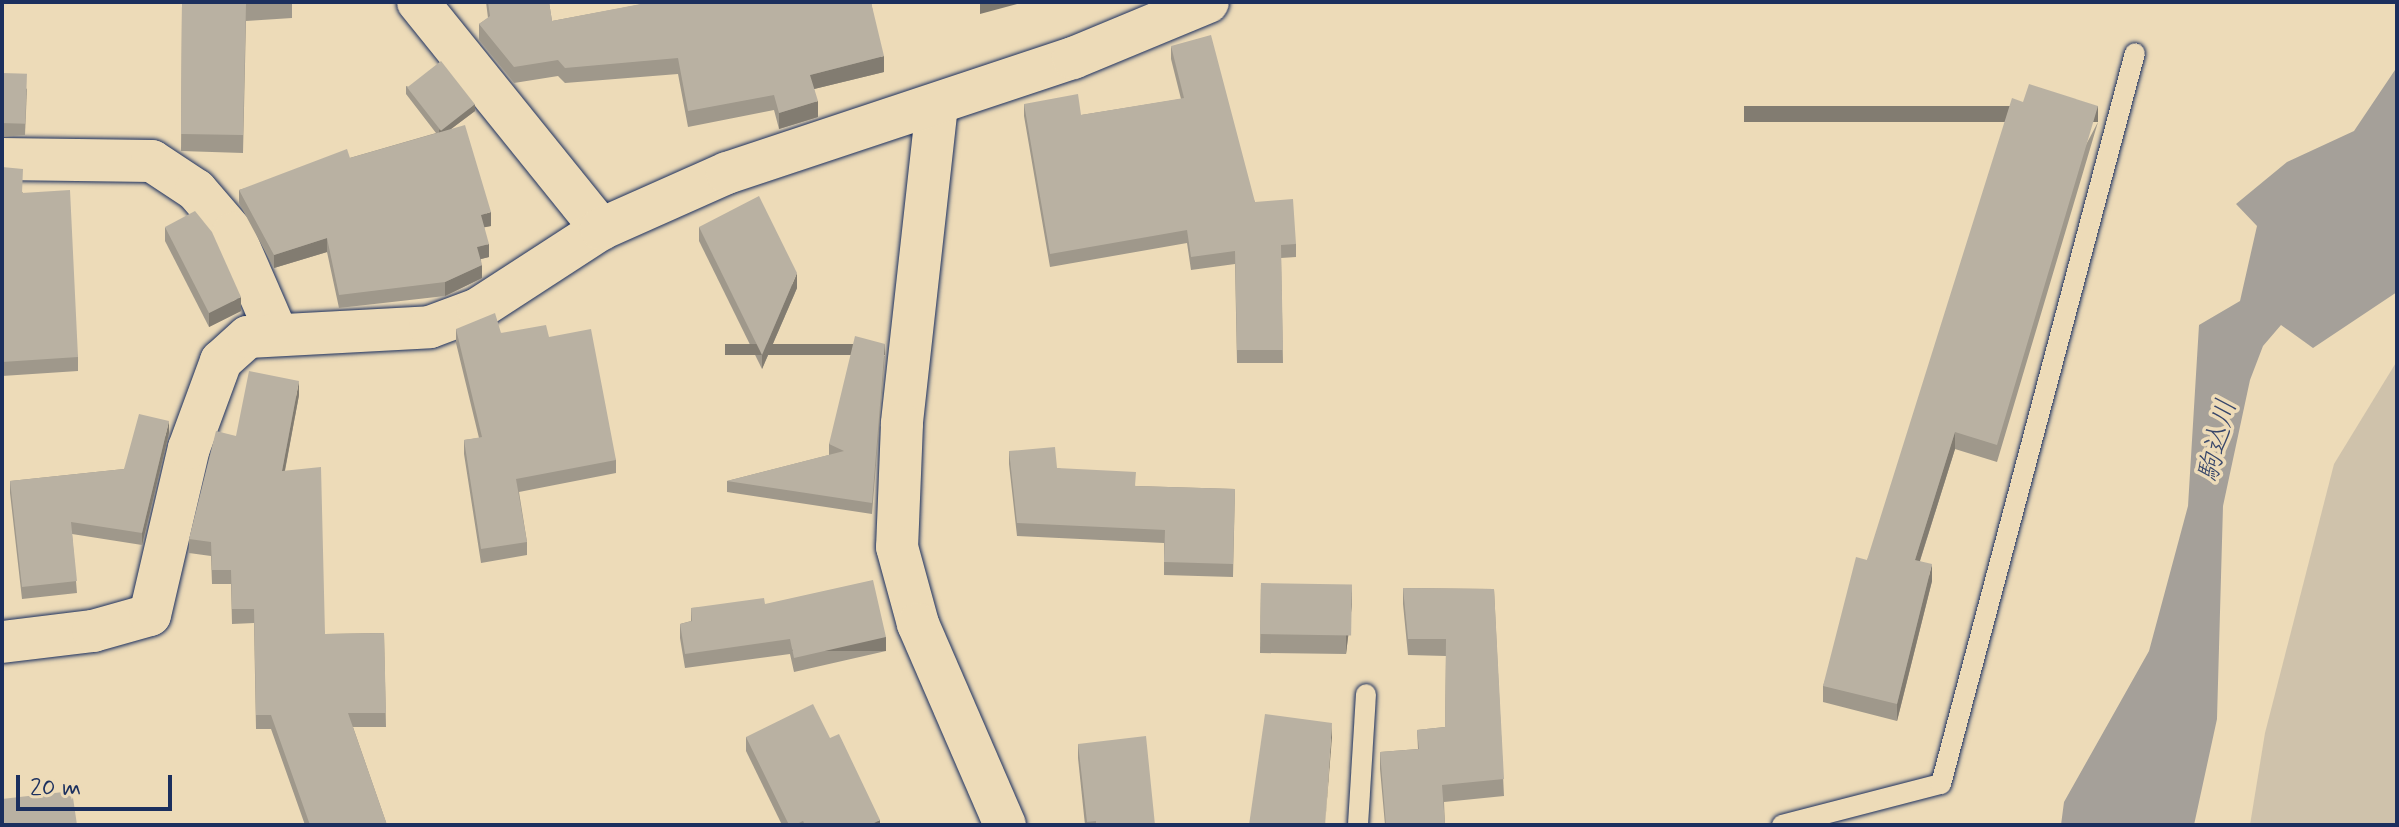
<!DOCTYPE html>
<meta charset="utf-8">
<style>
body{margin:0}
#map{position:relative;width:2399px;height:827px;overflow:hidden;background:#eddbb8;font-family:Mynerve,"Klee One",sans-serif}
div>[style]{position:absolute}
.green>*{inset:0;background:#cfc2ab}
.water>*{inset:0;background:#a5a099}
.roads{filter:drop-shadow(0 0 2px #1b2f5e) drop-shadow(0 0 2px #1b2f5e)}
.service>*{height:20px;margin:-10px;padding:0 10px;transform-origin:10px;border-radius:10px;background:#eddbb8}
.minor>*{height:42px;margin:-21px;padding:0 21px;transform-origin:21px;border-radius:21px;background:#eddbb8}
.wall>*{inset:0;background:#9f988b}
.shaded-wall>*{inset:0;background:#827c71;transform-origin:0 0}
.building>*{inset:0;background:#b9b1a2;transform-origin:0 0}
span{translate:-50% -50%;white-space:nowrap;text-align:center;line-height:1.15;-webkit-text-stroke:7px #eddbb8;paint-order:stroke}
.water-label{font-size:28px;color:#37466a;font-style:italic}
.frame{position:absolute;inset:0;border:4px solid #1b2f5e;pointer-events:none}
.scale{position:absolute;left:16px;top:775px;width:156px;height:36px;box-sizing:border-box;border:4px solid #1b2f5e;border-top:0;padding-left:10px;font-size:24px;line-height:28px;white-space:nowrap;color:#1b2f5e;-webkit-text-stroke:6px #eddbb8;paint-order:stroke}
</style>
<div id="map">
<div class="green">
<i style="clip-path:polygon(2397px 361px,2397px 825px,2250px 825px,2265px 733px,2334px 464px)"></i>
</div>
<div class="water">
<i style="clip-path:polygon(2397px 67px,2397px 292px,2313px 348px,2281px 325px,2263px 346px,2250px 380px,2223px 506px,2217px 719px,2194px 825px,2061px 825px,2064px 802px,2149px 651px,2188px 506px,2199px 325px,2240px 301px,2257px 226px,2236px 204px,2287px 162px,2354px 131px)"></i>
</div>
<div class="roads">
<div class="service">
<i style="left:1358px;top:825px;width:131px;rotate:-86.5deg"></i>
<i style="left:1782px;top:825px;width:164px;rotate:-14.5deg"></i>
<i style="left:1941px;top:784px;width:756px;rotate:-75.14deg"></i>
</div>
<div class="minor">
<i style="left:418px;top:2px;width:292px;rotate:51.1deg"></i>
<i style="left:937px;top:105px;width:321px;rotate:96.3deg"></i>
<i style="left:902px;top:424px;width:123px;rotate:92.3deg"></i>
<i style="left:897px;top:547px;width:80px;rotate:74.7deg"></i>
<i style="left:918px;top:624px;width:219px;rotate:66.6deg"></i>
<i style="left:2px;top:159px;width:150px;rotate:0.8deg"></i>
<i style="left:152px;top:161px;width:53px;rotate:33.4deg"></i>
<i style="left:196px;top:190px;width:57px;rotate:49.3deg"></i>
<i style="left:233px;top:233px;width:110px;rotate:66.5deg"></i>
<i style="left:2px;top:642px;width:92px;rotate:-6.9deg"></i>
<i style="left:93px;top:631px;width:59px;rotate:-15.7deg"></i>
<i style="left:150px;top:615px;width:171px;rotate:-76.9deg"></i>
<i style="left:189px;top:448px;width:93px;rotate:-69.8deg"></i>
<i style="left:221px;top:361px;width:36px;rotate:-42deg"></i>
<i style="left:248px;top:337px;width:182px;rotate:-3.1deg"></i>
<i style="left:430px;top:327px;width:51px;rotate:-20.6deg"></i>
<i style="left:478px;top:309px;width:147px;rotate:-33deg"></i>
<i style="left:601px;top:229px;width:138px;rotate:-24deg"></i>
<i style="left:727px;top:173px;width:365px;rotate:-18.4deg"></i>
<i style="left:1073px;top:58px;width:146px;rotate:-22.5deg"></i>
</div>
</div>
<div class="wall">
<i style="clip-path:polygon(182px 2px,292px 2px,292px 18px,246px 21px,243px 153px,181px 151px)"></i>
<i style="clip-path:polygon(486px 2px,549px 2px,552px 21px,643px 4px,643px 2px,871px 2px,884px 72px,814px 89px,818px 117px,779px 129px,774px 110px,688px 127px,678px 74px,565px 83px,558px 76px,514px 83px,479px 40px,479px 24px,488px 18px)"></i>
<i style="clip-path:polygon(1171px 46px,1255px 202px,1296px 244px,1296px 257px,1281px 258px,1283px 363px,1237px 363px,1235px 264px,1191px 270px,1187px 243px,1050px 267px,1024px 116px,1024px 104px,1081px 115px,1181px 99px,1171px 59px)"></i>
<i style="clip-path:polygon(2px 73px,27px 89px,25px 135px,2px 137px)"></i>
<i style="clip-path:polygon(406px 86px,475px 111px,451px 129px,491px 226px,484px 227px,489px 257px,481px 259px,482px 278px,445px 296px,339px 308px,327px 252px,274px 268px,239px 203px,239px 190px,436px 133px,406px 94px)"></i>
<i style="clip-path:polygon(2098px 122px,1997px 462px,1955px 449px,1920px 561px,1932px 581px,1897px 721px,1823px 702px,1823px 686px,1867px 560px)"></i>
<i style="clip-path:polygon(2px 167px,23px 193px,78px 357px,78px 371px,2px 376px)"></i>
<i style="clip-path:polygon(165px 227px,241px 311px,209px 327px,165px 241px)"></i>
<i style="clip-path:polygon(699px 227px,797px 288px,762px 369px,699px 241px)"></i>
<i style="clip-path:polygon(456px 329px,549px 337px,616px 460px,616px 473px,519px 492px,527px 542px,527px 555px,481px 563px,464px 454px,464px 440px,479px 438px,456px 343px)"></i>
<i style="clip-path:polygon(885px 355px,872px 514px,727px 492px,727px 481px,829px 455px,829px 444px)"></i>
<i style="clip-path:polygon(299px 395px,285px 471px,325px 634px,384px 633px,386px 727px,353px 727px,387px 825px,305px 825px,271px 729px,256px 729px,254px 623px,232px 624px,231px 584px,212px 584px,211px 556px,189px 553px,189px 539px,236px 436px)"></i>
<i style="clip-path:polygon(169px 433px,142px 545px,72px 534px,77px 593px,22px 599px,10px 493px,10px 481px,124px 469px)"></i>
<i style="clip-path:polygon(1009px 451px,1057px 468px,1136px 486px,1235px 489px,1233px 577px,1164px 575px,1164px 543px,1017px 536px,1009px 464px)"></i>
<i style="clip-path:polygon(1261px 583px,1352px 604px,1346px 654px,1260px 653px)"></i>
<i style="clip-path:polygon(1403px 588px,1494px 589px,1504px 796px,1444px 802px,1445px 825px,1385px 825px,1380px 769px,1380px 752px,1418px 749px,1417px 730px,1445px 727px,1446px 656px,1408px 655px,1403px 604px)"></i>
<i style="clip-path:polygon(765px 604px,886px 651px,794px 672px,790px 654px,685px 668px,680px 638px,680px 624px,691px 621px,691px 608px)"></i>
<i style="clip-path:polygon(746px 737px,830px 738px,880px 825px,782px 825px,746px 751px)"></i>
<i style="clip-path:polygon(1078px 744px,1155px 825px,1085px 825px,1078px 758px)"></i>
</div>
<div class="shaded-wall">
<i style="clip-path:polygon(980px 2px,1024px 2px,980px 14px)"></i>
<i style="clip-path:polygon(884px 56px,884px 72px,810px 90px,810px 75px)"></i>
<i style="clip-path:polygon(818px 101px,818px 117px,779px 129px,779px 113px)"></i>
<i style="clip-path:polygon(475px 104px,475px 111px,439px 138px,439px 130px)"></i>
<i style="left:2098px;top:106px;width:16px;height:354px;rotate:90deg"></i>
<i style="clip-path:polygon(491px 212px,491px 226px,481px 228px,481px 215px)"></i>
<i style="clip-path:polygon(327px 238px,327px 252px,274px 268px,274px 255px)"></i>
<i style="clip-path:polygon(489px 244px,489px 257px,477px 260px,477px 247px)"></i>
<i style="clip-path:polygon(482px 265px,482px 278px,445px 296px,445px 282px)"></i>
<i style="clip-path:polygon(797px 273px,797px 288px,762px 369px,762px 355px)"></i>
<i style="clip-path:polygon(241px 297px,241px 311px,209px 327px,209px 313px)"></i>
<i style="left:885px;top:344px;width:11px;height:160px;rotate:90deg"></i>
<i style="clip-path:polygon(299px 381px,299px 395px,282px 485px,282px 471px)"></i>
<i style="clip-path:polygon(169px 421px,169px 433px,142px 545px,142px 533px)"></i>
<i style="clip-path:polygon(1955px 432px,1955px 449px,1915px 576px,1915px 560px)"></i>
<i style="clip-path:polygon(1932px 564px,1932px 581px,1897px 721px,1897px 704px)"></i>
<i style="clip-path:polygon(1352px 585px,1352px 604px,1346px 654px,1346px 636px)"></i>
<i style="left:886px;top:637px;width:14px;height:94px;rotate:90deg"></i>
<i style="clip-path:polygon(1332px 723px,1332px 737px,1325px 825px)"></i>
<i style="clip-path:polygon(880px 820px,880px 825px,870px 825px)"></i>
</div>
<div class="building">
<i style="clip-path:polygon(182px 2px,267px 2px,246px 4px,243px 135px,181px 134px)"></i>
<i style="clip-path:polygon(488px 2px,549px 2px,552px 21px,646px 3px,646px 2px,871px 2px,884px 56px,810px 75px,818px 101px,779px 113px,774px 95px,688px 111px,678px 58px,565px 68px,558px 60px,514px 67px,479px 24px,490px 16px)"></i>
<i style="clip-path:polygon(1211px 35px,1255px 202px,1293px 199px,1296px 244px,1281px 245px,1283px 350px,1237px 350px,1235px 251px,1191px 257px,1187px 230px,1050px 254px,1024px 104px,1078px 94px,1081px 115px,1184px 98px,1171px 46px)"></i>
<i style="left:441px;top:61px;width:55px;height:43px;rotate:52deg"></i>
<i style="left:2px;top:73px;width:25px;height:50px;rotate:2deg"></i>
<i style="clip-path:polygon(2029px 84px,2098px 106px,1997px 445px,1955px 432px,1915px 560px,1932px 564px,1897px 704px,1823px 686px,1856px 557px,1867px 560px,2012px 98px,2023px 102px)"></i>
<i style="clip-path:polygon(465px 125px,491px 212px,481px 215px,489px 244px,477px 247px,482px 265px,445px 282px,339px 295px,327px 238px,274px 255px,239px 190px,347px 149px,350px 158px)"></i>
<i style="clip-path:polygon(2px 167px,23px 169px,22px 193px,70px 190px,78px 357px,2px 362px)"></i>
<i style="clip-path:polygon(759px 196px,797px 273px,762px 355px,699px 227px)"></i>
<i style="clip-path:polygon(195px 211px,212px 232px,241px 297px,209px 313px,165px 227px)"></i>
<i style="clip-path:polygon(495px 313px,501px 333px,546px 325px,549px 337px,591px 329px,616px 460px,516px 479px,527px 542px,481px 549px,464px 440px,482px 437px,456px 329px)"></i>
<i style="clip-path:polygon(855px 336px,885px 344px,872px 503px,727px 481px,844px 451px,829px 444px)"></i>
<i style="clip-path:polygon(249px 371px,299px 381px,282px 471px,321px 467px,325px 634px,384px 633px,386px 713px,348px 713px,387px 825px,310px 825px,271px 715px,256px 715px,254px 609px,232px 609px,231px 570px,212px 570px,211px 542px,189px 539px,216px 431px,236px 436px)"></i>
<i style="clip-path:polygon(139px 414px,169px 421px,142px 533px,71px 522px,77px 581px,22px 587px,10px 481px,124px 469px)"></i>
<i style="clip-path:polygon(1055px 447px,1057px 468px,1136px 472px,1135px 486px,1235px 489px,1233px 564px,1164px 562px,1165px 530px,1017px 523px,1009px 451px)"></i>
<i style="clip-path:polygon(873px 580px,886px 637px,794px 658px,790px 639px,685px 654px,680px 624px,692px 621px,691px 608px,764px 598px,765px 604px)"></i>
<i style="left:1261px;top:583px;width:91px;height:51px;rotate:1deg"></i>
<i style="clip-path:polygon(1403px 588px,1494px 589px,1504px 779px,1442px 785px,1445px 825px,1386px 825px,1380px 752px,1419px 749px,1417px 730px,1445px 727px,1446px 639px,1408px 639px)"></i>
<i style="clip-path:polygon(813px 704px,830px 738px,839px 734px,880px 820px,870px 825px,805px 825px,803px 821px,795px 825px,789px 825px,746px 737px)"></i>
<i style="clip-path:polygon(1265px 714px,1332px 723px,1325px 825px,1249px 825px)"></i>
<i style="clip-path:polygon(1146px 736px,1155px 825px,1096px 825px,1096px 821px,1087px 822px,1078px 744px)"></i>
<i style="clip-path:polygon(72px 791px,77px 825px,2px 825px,2px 799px)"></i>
</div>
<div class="water-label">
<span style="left:2219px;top:441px;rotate:-76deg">駒込川</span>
</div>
<div class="frame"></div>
<div class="scale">20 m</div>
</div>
